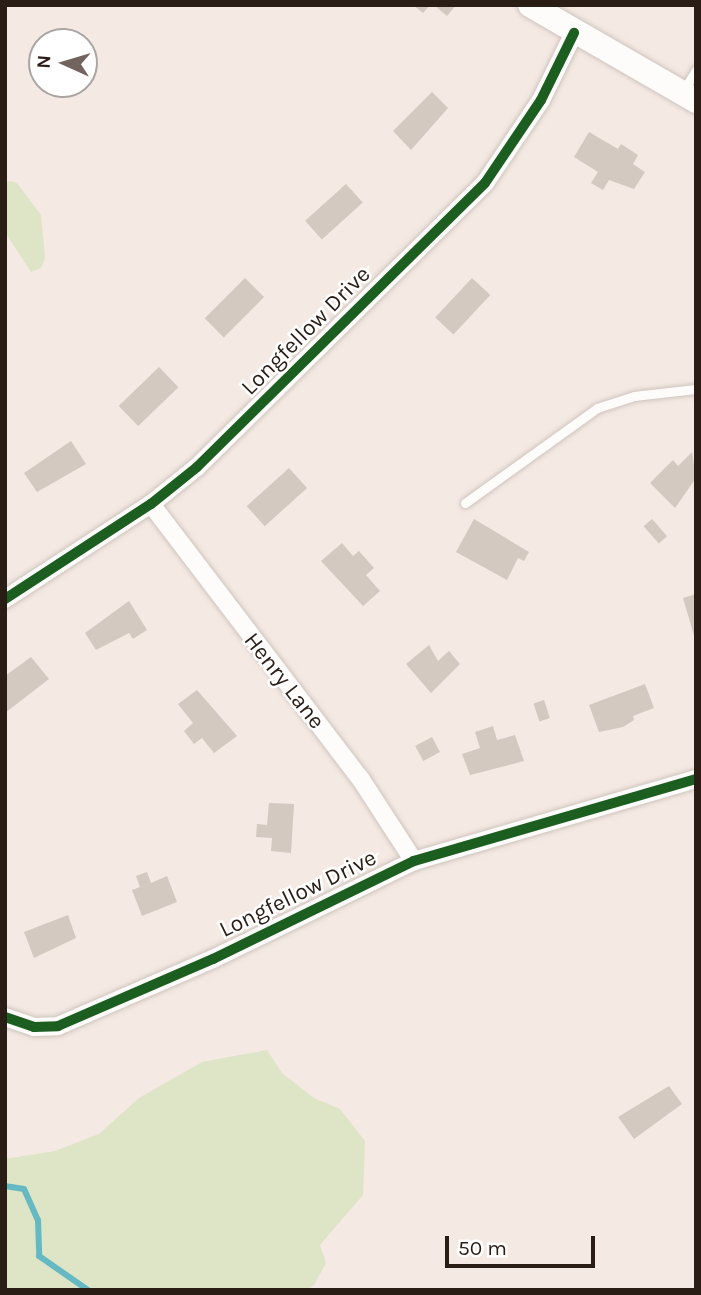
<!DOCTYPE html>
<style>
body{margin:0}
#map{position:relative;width:701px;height:1295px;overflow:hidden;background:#f4e9e3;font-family:Karla,sans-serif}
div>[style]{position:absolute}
.green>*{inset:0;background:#dee4c6}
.stream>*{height:6px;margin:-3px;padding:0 3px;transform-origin:3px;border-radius:3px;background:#65b9c2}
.building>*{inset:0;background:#d3c9c1;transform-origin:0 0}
.roads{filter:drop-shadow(0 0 2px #cfc4bd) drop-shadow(0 0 2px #cfc4bd)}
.lane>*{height:9px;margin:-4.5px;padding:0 4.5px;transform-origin:4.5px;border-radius:4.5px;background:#fdfcfb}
.street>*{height:18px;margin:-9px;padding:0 9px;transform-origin:9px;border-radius:9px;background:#fdfcfb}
.secondary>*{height:24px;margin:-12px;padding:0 12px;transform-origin:12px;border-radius:12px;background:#fdfcfb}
.cycleway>*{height:10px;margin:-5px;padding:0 5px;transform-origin:5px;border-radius:5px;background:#1b5e20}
span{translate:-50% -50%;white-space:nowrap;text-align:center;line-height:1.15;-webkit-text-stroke:5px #fff;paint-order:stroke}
.street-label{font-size:23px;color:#2a1d16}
.frame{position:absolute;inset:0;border:7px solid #2a1d16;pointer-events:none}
.north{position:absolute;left:28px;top:28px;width:70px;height:70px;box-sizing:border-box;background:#fff;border:2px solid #aaa5a2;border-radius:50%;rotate:274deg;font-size:19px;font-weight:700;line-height:28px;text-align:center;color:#2a1d16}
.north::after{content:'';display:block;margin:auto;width:24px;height:32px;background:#71645e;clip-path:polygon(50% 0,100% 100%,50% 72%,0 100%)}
.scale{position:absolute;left:445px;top:1236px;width:150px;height:32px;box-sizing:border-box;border:4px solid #2a1d16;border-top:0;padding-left:9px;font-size:21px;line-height:24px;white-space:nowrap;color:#2a1d16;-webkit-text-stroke:5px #fff;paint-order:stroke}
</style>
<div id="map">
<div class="green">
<i style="clip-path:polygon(10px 181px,17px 183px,41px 215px,45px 258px,41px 268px,31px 272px,5px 232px,5px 184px)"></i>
<i style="clip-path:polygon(267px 1050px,282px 1073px,314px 1098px,340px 1109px,365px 1141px,363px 1195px,320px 1245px,326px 1263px,314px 1285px,307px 1290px,5px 1290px,5px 1159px,55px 1151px,99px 1134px,139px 1098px,202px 1062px)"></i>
</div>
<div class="stream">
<i style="left:5px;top:1186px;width:19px;rotate:9deg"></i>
<i style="left:24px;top:1189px;width:34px;rotate:66deg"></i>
<i style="left:38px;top:1220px;width:36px;rotate:88deg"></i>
<i style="left:39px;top:1256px;width:60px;rotate:34.8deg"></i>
</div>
<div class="building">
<i style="clip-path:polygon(413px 5px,430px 5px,423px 13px)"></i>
<i style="clip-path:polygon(434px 5px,456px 5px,447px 16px)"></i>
<i style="clip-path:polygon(432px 92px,448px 108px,411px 150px,393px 131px)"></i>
<i style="clip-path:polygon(589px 132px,618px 149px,621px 144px,638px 155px,633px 164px,645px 172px,634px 189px,609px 180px,603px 190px,591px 183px,598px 172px,574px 157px)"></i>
<i style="left:346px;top:184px;width:25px;height:55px;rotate:48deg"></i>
<i style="left:245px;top:278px;width:27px;height:57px;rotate:45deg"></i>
<i style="left:472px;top:278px;width:25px;height:54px;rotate:43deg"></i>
<i style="left:159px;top:367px;width:28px;height:56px;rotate:46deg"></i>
<i style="clip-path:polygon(71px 441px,86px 464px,37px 492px,24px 473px)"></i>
<i style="clip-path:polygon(692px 452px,696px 478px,675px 508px,650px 483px,673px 460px,678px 466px)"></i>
<i style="left:289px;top:468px;width:27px;height:57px;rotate:48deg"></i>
<i style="clip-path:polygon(474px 519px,529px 552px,524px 561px,518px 558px,507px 580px,456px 552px)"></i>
<i style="left:652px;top:519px;width:23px;height:11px;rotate:49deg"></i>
<i style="clip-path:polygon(342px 543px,353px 556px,359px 551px,374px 568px,366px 575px,380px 591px,363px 606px,321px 561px)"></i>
<i style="clip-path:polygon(696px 594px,696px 639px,695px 639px,683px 598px)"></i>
<i style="clip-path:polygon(129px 601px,147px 630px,133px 639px,129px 633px,96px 650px,85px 633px)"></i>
<i style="clip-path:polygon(429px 645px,438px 661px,449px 651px,460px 664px,431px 693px,406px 664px)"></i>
<i style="clip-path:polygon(31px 657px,49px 679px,5px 713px,5px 676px)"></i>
<i style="clip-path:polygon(645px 684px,654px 708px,633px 716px,634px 720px,623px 727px,599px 732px,589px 705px)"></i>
<i style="clip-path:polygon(197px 690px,237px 736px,214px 753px,202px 738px,194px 744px,184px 731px,193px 723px,178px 704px)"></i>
<i style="left:544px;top:700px;width:19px;height:11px;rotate:72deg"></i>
<i style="clip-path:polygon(493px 726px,497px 740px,515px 735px,524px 761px,470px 775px,462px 754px,480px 748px,475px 732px)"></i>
<i style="left:432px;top:737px;width:17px;height:19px;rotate:62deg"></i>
<i style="clip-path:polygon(269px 803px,294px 804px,291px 853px,271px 851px,272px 838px,256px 837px,257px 824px,267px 825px)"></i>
<i style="clip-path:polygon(147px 872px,151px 883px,167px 876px,177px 902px,142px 916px,132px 890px,140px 887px,136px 876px)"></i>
<i style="clip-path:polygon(68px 915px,76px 938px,34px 958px,24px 932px)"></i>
<i style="clip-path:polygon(669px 1086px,682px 1104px,634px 1139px,618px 1117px)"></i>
</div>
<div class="roads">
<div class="lane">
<i style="left:683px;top:91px;width:25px;rotate:-58deg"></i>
<i style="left:465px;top:503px;width:163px;rotate:-35.7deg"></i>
<i style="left:597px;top:408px;width:39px;rotate:-18deg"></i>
<i style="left:634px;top:396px;width:62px;rotate:-6.4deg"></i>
</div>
<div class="street">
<i style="left:151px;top:504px;width:345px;rotate:52.7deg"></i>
<i style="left:360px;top:778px;width:99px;rotate:57deg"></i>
<i style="left:5px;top:599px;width:174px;rotate:-33.1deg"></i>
<i style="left:151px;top:504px;width:59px;rotate:-38.8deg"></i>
<i style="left:197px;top:467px;width:404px;rotate:-44.6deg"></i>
<i style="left:485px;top:183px;width:100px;rotate:-56deg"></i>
<i style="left:541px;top:100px;width:75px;rotate:-63.8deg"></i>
<i style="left:5px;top:1017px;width:31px;rotate:19deg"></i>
<i style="left:34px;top:1027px;width:24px;rotate:-2deg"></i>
<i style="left:58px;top:1026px;width:169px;rotate:-23.4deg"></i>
<i style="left:213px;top:959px;width:224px;rotate:-26deg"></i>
<i style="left:414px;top:861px;width:294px;rotate:-16.2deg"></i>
</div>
<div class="secondary">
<i style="left:530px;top:5px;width:192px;rotate:30deg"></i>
</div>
</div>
<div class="cycleway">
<i style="left:5px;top:599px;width:174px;rotate:-33.1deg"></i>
<i style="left:151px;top:504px;width:59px;rotate:-38.8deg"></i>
<i style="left:197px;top:467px;width:404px;rotate:-44.6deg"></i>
<i style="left:485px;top:183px;width:100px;rotate:-56deg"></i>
<i style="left:541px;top:100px;width:75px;rotate:-63.8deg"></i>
<i style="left:5px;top:1017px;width:31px;rotate:19deg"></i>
<i style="left:34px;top:1027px;width:24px;rotate:-2deg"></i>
<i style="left:58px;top:1026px;width:169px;rotate:-23.4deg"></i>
<i style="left:213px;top:959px;width:224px;rotate:-26deg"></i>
<i style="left:414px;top:861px;width:294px;rotate:-16.2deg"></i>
</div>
<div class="street-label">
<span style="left:306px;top:331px;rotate:-45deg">Longfellow Drive</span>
<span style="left:284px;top:681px;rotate:52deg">Henry Lane</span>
<span style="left:298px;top:894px;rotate:-26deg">Longfellow Drive</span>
</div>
<div class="frame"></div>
<div class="north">N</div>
<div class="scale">50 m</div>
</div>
